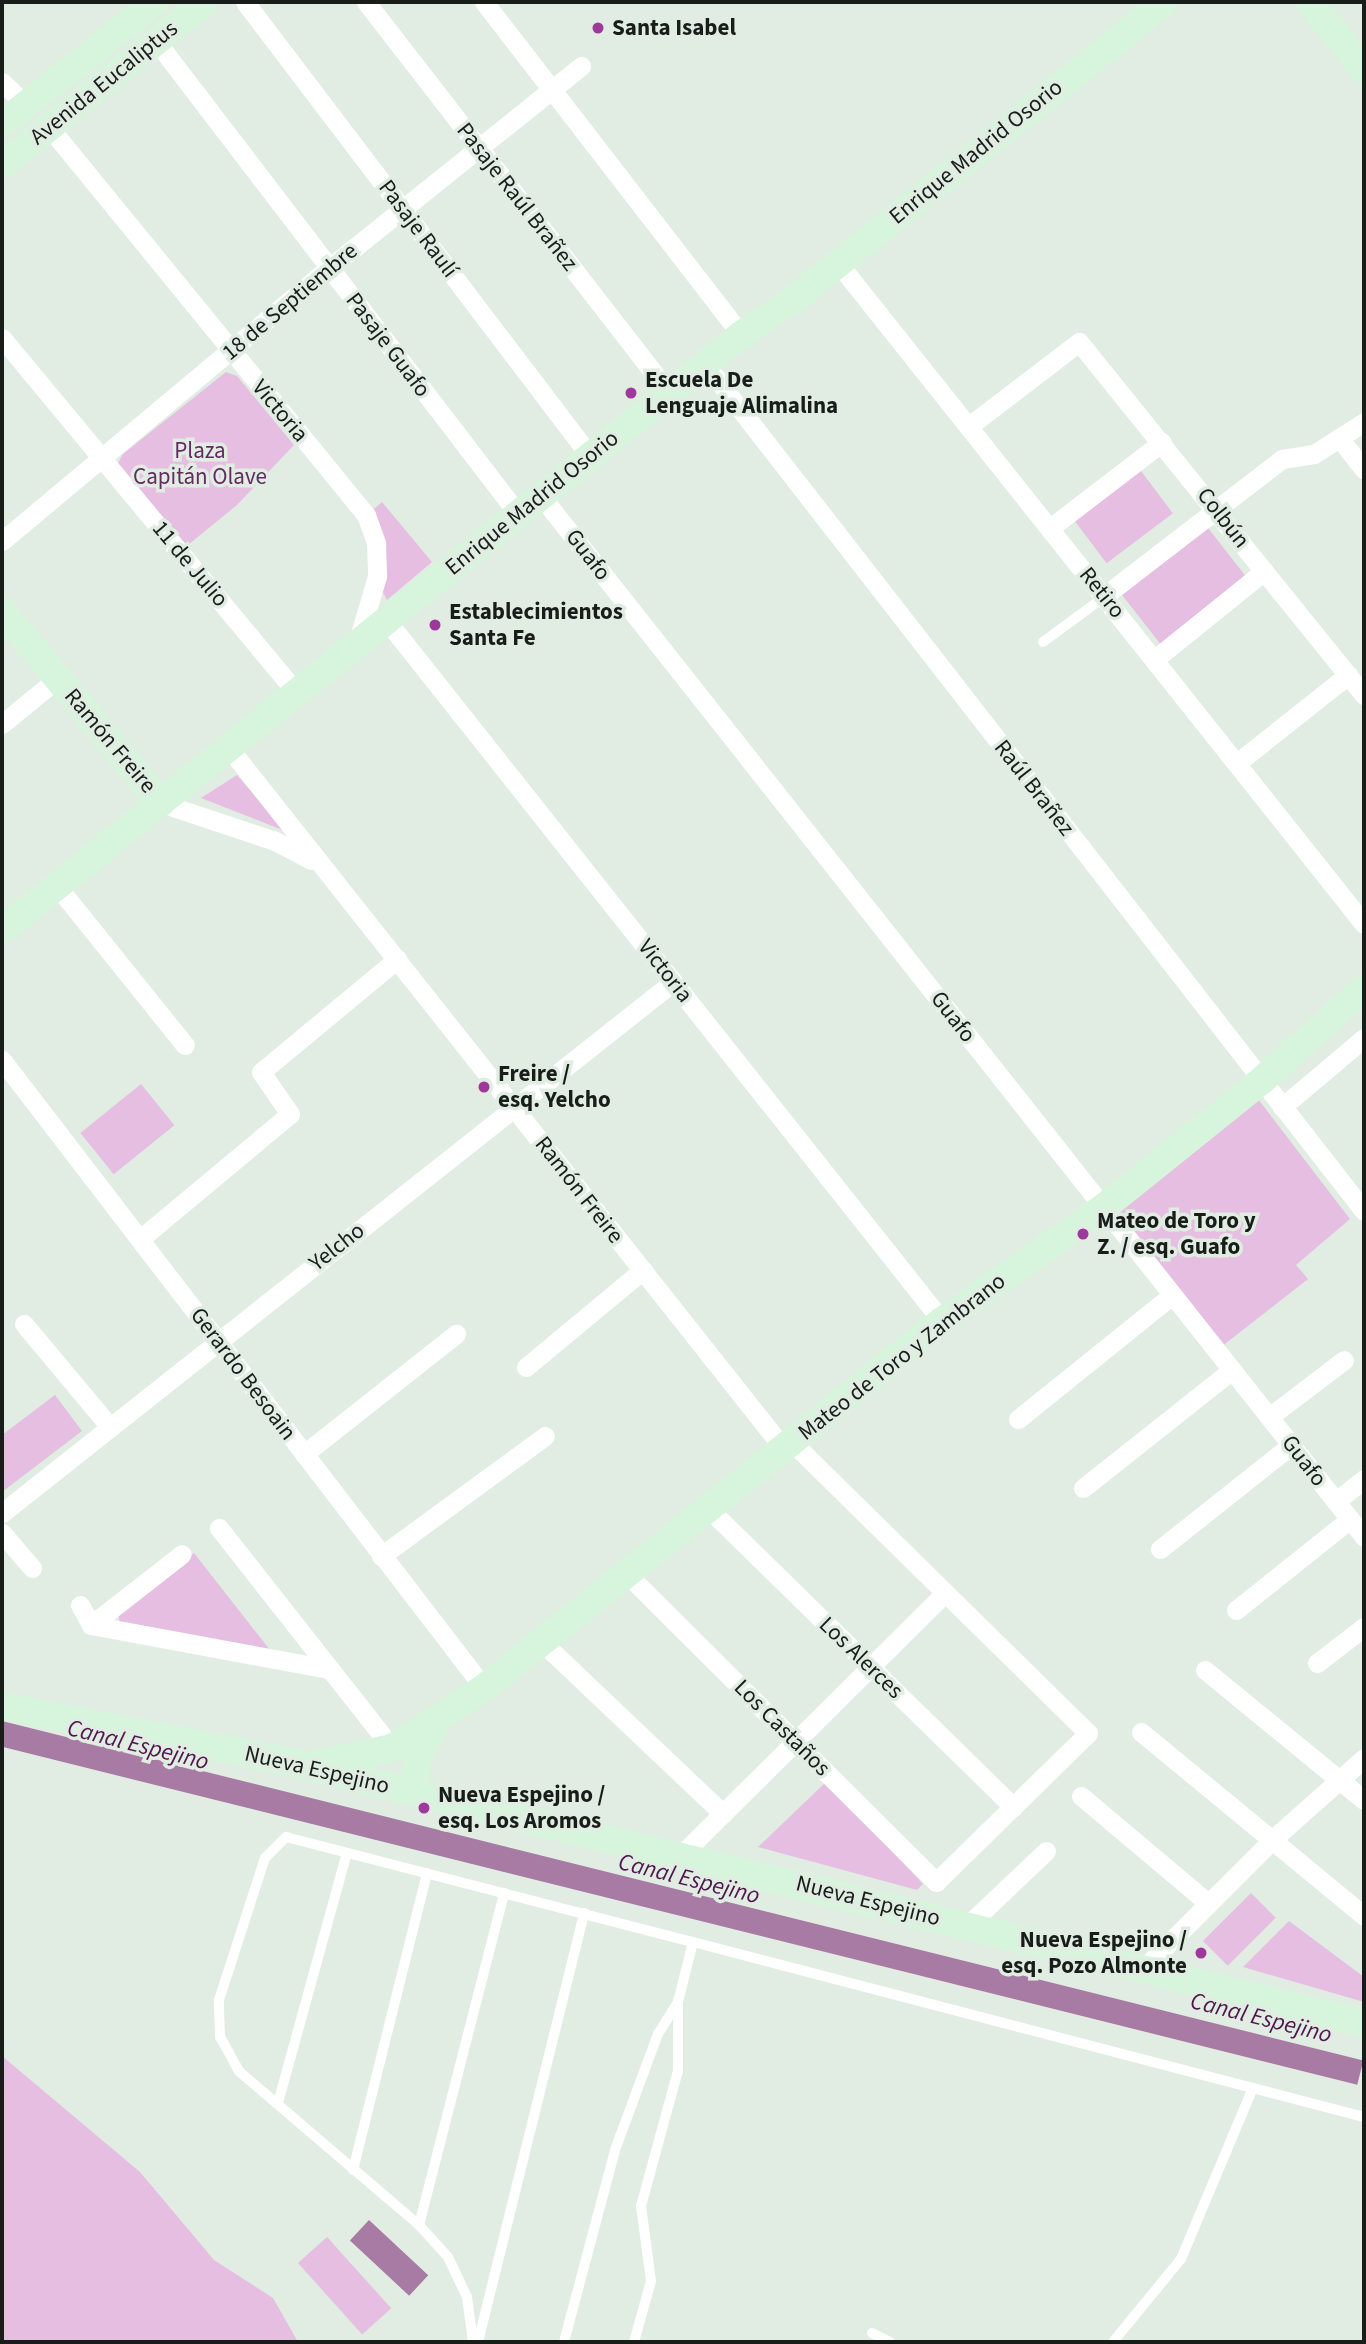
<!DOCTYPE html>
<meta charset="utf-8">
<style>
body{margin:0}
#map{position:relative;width:1366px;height:2344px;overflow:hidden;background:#e1ede2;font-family:"Source Sans 3",sans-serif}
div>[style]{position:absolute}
.green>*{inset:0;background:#e5bee1;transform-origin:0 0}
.water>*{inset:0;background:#a77ba3;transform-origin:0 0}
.lane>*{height:10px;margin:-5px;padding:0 5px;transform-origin:5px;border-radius:5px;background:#fff}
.street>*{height:19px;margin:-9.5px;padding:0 9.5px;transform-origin:9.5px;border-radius:9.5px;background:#fff}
.secondary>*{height:28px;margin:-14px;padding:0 14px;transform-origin:14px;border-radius:14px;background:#d7f5dd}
.dots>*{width:19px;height:19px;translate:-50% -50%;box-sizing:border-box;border:4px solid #e1ede2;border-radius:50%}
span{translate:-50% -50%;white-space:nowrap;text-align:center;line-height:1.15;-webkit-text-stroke:7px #e1ede2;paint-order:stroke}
.poi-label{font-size:23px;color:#191d19;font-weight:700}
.left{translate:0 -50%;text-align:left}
.right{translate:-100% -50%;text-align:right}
.street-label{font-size:23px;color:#191d19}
.park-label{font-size:23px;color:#632b60}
.water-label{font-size:24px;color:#4f174d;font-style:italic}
.frame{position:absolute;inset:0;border:4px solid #191d19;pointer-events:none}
</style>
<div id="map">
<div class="green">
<i style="clip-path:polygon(226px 372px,237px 376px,294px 445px,237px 505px,183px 549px,117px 465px,123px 454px)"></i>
<i style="left:1141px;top:471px;width:53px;height:83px;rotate:53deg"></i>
<i style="clip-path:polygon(382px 502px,432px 562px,387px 600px,382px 590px,385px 544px,374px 509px)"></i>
<i style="left:1208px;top:528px;width:66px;height:109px;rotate:52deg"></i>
<i style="clip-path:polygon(237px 775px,285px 831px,201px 798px)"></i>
<i style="left:141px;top:1084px;width:53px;height:78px;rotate:51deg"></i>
<i style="clip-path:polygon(1258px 1099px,1350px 1219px,1296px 1265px,1308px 1279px,1221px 1347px,1119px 1217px,1119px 1205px)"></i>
<i style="clip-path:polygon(55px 1395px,82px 1431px,2px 1492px,2px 1435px)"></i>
<i style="clip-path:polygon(194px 1553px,270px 1650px,120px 1624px,118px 1613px)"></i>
<i style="clip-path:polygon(826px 1782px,923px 1884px,917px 1890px,758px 1847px)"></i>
<i style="left:1251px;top:1893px;width:35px;height:68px;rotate:45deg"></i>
<i style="clip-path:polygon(1289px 1921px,1364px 1977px,1364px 2002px,1243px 1967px)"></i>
<i style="clip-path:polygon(2px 2056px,140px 2172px,214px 2260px,273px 2298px,298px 2342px,2px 2342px)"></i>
<i style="left:327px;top:2237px;width:96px;height:39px;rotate:48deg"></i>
</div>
<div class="water">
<i style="left:2px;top:1721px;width:1403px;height:25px;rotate:14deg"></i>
<i style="left:369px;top:2220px;width:81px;height:28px;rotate:43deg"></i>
</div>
<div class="lane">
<i style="left:1043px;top:642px;width:76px;rotate:-36.4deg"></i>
<i style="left:278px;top:2103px;width:259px;rotate:-74.6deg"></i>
<i style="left:353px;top:2170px;width:306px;rotate:-76deg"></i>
<i style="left:419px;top:2225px;width:343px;rotate:-75.6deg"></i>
<i style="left:872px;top:2333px;width:20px;rotate:27deg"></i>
<i style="left:473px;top:2342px;width:45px;rotate:-97.6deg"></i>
<i style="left:467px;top:2297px;width:44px;rotate:-115.4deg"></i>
<i style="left:448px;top:2257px;width:43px;rotate:-132.2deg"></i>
<i style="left:419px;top:2225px;width:237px;rotate:-139.5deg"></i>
<i style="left:239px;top:2071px;width:39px;rotate:-119deg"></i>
<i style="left:220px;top:2037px;width:37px;rotate:-92deg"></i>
<i style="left:219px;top:2000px;width:149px;rotate:-72.1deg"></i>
<i style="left:265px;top:1858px;width:30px;rotate:-45deg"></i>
<i style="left:286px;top:1837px;width:420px;rotate:14.5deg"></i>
<i style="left:478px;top:2342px;width:442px;rotate:-76.1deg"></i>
<i style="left:564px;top:2342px;width:199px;rotate:-75.1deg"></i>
<i style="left:615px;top:2150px;width:124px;rotate:-69.7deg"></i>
<i style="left:658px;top:2034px;width:38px;rotate:-58deg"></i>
<i style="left:678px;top:2002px;width:62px;rotate:-76deg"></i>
<i style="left:693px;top:1942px;width:693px;rotate:14.62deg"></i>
<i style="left:634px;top:2342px;width:63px;rotate:-74.4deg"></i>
<i style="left:651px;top:2281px;width:76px;rotate:-97.6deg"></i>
<i style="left:641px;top:2206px;width:140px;rotate:-74.7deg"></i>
<i style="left:678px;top:2071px;width:69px;rotate:-90deg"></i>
<i style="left:1113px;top:2342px;width:107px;rotate:-50.7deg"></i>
<i style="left:1181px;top:2259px;width:186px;rotate:-67.2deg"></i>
</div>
<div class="street">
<i style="left:245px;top:2px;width:570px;rotate:52.77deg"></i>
<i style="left:366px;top:2px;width:495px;rotate:52.2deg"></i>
<i style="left:484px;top:2px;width:421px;rotate:52.3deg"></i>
<i style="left:156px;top:41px;width:596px;rotate:52.57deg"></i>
<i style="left:2px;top:82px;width:33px;rotate:44deg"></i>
<i style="left:49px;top:127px;width:501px;rotate:50.75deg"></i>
<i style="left:366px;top:515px;width:30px;rotate:70deg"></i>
<i style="left:376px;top:543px;width:33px;rotate:88deg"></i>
<i style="left:377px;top:576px;width:68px;rotate:106.3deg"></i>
<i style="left:838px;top:263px;width:845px;rotate:51.49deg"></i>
<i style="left:2px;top:338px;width:462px;rotate:50.3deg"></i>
<i style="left:705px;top:364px;width:1073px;rotate:52.12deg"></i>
<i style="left:969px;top:426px;width:138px;rotate:-37.4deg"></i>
<i style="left:1079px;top:342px;width:454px;rotate:51.1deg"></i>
<i style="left:1340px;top:439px;width:39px;rotate:52deg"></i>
<i style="left:541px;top:496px;width:1327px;rotate:51.67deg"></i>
<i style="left:1050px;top:528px;width:141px;rotate:-37.5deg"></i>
<i style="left:2px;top:541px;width:426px;rotate:-39.9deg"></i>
<i style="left:329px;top:268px;width:323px;rotate:-38.7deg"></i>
<i style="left:1104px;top:596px;width:225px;rotate:-37.6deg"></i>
<i style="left:1282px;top:459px;width:32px;rotate:-9deg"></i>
<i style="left:1314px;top:454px;width:59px;rotate:-32.6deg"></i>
<i style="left:387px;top:621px;width:893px;rotate:51.59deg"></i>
<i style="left:1155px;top:659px;width:140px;rotate:-38.9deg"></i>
<i style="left:2px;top:724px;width:72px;rotate:-39.4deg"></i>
<i style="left:229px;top:748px;width:894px;rotate:51.63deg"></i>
<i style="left:1237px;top:763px;width:142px;rotate:-38.4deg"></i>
<i style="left:161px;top:803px;width:120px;rotate:18.4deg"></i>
<i style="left:275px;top:841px;width:41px;rotate:27.8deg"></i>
<i style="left:57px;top:886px;width:204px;rotate:51.2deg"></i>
<i style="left:2px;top:1060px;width:792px;rotate:52.49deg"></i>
<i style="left:1282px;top:1107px;width:107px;rotate:-40.1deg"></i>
<i style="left:140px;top:1239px;width:195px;rotate:-39.8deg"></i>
<i style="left:290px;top:1114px;width:51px;rotate:-124.6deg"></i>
<i style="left:261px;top:1072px;width:177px;rotate:-39.7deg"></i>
<i style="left:24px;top:1324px;width:134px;rotate:50.1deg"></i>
<i style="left:526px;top:1367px;width:152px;rotate:-39.7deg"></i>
<i style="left:1269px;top:1417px;width:94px;rotate:-37.2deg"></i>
<i style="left:1018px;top:1419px;width:198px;rotate:-38.8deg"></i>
<i style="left:304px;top:1454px;width:194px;rotate:-38.3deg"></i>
<i style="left:1083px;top:1488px;width:190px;rotate:-38.4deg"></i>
<i style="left:1336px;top:1501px;width:36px;rotate:-38deg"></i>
<i style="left:709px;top:1509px;width:426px;rotate:44.4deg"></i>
<i style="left:2px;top:1513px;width:856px;rotate:-38.36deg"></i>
<i style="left:219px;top:1528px;width:280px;rotate:51.8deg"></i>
<i style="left:2px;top:1533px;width:46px;rotate:49.4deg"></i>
<i style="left:1160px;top:1549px;width:167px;rotate:-38.4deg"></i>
<i style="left:381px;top:1556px;width:203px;rotate:-36.2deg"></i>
<i style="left:628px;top:1575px;width:435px;rotate:44.9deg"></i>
<i style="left:936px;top:1882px;width:213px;rotate:-44.4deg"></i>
<i style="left:1088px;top:1733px;width:414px;rotate:-135.5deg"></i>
<i style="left:80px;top:1605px;width:23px;rotate:61deg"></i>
<i style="left:91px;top:1625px;width:241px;rotate:10.5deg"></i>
<i style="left:1236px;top:1610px;width:146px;rotate:-38.6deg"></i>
<i style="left:91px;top:1625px;width:115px;rotate:-38deg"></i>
<i style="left:543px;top:1643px;width:248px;rotate:43.5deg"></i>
<i style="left:1317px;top:1663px;width:59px;rotate:-37.5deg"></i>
<i style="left:1205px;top:1670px;width:205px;rotate:39.3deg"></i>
<i style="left:1141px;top:1732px;width:289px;rotate:39.5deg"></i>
<i style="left:1081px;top:1796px;width:166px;rotate:40.1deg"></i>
<i style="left:681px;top:1855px;width:372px;rotate:-44.8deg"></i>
<i style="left:967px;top:1926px;width:109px;rotate:-43.5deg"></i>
<i style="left:1142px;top:1970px;width:184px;rotate:-45deg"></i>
<i style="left:1272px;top:1840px;width:123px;rotate:-41.7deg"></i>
</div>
<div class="secondary">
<i style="left:1310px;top:2px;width:87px;rotate:51.5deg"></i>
<i style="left:2px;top:124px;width:196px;rotate:-38.6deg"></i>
<i style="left:2px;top:165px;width:260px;rotate:-38.8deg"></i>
<i style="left:2px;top:611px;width:249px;rotate:50.4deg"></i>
<i style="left:2px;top:930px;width:949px;rotate:-38.84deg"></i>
<i style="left:741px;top:335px;width:65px;rotate:-34.4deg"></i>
<i style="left:795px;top:298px;width:473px;rotate:-38.7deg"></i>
<i style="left:2px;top:1706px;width:298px;rotate:11deg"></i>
<i style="left:294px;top:1763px;width:1101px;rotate:13.66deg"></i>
<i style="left:320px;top:1763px;width:74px;rotate:-11.8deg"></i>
<i style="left:392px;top:1748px;width:110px;rotate:-33.1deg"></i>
<i style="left:484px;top:1688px;width:587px;rotate:-38.71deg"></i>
<i style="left:942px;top:1321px;width:197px;rotate:-35.1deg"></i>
<i style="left:1103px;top:1208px;width:203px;rotate:-38.8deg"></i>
<i style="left:1261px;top:1081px;width:139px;rotate:-42.1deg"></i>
<i style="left:411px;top:1792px;width:37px;rotate:-77deg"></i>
<i style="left:419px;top:1756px;width:35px;rotate:-63deg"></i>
</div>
<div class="dots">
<i style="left:598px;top:28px;background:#9f389b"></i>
<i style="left:631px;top:393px;background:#9f389b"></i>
<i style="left:435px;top:625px;background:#9f389b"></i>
<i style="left:484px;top:1087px;background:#9f389b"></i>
<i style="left:1083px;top:1234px;background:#9f389b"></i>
<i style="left:424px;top:1808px;background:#9f389b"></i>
<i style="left:1201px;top:1953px;background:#9f389b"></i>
</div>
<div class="poi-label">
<span class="left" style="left:612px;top:28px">Santa Isabel</span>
<span class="left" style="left:645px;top:393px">Escuela De<br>Lenguaje Alimalina</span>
<span class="left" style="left:449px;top:625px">Establecimientos<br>Santa Fe</span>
<span class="left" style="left:498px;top:1087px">Freire /<br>esq. Yelcho</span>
<span class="left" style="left:1097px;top:1234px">Mateo de Toro y<br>Z. / esq. Guafo</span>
<span class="left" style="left:438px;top:1808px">Nueva Espejino /<br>esq. Los Aromos</span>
<span class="right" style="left:1187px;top:1953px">Nueva Espejino /<br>esq. Pozo Almonte</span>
</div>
<div class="street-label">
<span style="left:104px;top:83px;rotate:-39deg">Avenida Eucaliptus</span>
<span style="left:976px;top:152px;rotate:-39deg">Enrique Madrid Osorio</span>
<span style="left:517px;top:197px;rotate:52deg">Pasaje Raúl Brañez</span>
<span style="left:418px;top:229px;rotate:53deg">Pasaje Raulí</span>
<span style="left:290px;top:302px;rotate:-40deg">18 de Septiembre</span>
<span style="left:388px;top:345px;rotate:53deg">Pasaje Guafo</span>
<span style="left:280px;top:411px;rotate:50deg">Victoria</span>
<span style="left:532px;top:503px;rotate:-39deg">Enrique Madrid Osorio</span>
<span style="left:1223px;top:518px;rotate:52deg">Colbún</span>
<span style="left:588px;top:555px;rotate:52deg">Guafo</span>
<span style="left:190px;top:564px;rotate:50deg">11 de Julio</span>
<span style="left:1102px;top:593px;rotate:51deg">Retiro</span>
<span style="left:110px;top:741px;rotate:50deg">Ramón Freire</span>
<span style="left:1034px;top:788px;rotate:52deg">Raúl Brañez</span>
<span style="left:665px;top:971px;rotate:52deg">Victoria</span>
<span style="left:953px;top:1017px;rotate:52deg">Guafo</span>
<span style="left:579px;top:1190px;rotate:52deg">Ramón Freire</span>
<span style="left:337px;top:1247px;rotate:-38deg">Yelcho</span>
<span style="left:902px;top:1357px;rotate:-38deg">Mateo de Toro y Zambrano</span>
<span style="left:243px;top:1374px;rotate:53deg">Gerardo Besoain</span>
<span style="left:1304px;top:1461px;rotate:52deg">Guafo</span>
<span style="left:861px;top:1658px;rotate:44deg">Los Alerces</span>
<span style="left:782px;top:1728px;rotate:45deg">Los Castaños</span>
<span style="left:317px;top:1770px;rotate:13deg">Nueva Espejino</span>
<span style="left:868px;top:1901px;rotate:14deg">Nueva Espejino</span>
</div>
<div class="park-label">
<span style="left:200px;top:464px">Plaza<br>Capitán Olave</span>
</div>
<div class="water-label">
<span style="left:138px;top:1745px;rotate:14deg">Canal Espejino</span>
<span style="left:689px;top:1879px;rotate:14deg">Canal Espejino</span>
<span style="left:1261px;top:2018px;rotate:14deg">Canal Espejino</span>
</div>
<div class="frame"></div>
</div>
